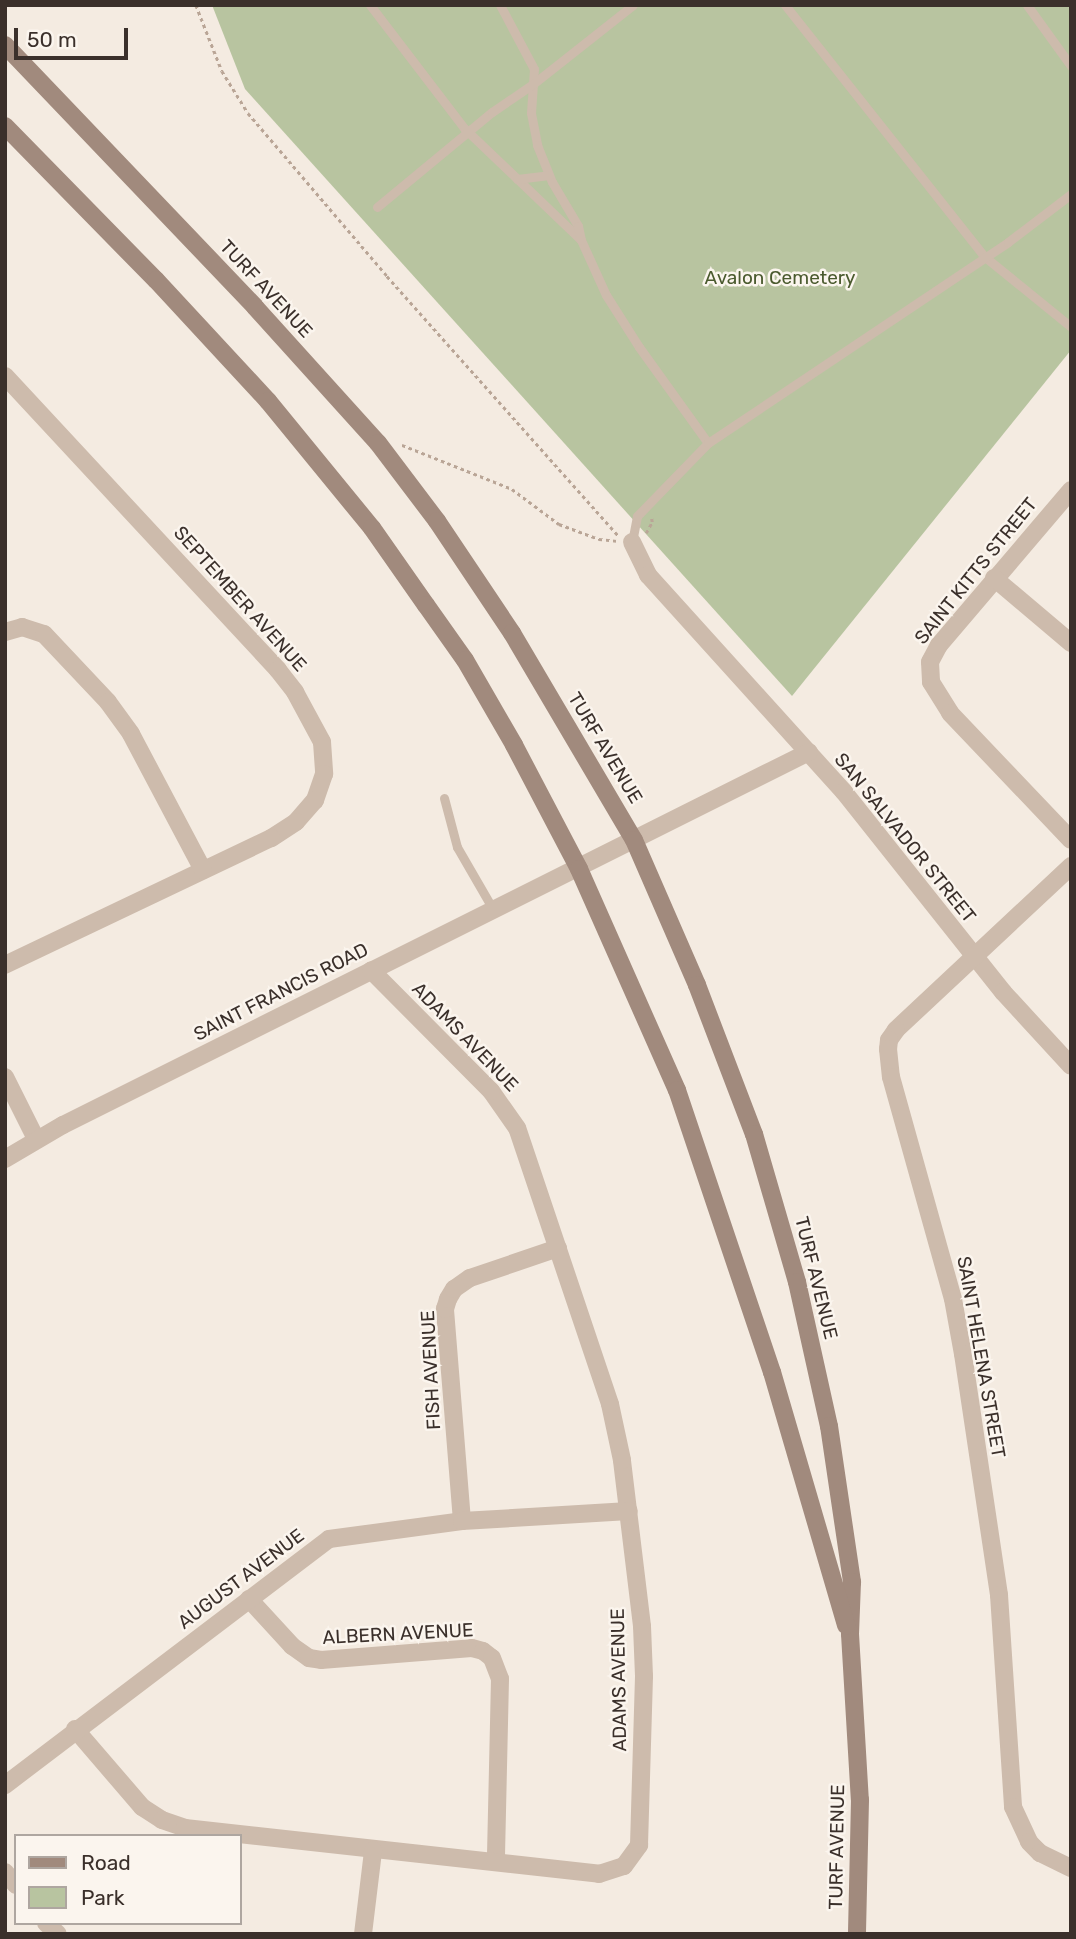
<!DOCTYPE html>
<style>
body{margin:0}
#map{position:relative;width:1076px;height:1939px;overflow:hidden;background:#f4ebe1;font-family:Rubik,sans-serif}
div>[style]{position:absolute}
.green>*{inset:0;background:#b8c4a0}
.path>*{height:2.5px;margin-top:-1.25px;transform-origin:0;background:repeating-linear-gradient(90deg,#b9a596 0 3.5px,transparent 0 7px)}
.service>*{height:9px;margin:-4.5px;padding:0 4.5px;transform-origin:4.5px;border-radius:4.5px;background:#cdbbac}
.minor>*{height:18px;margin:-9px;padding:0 9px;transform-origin:9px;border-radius:9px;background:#cdbbac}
.secondary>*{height:18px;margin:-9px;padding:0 9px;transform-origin:9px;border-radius:9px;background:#a18a7d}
span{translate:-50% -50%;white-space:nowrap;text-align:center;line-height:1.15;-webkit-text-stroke:5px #fbf5ee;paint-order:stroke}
.park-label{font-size:19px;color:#4a5a2e}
.street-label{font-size:19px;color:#3b302b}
.frame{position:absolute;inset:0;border:7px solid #3b302b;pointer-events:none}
.legend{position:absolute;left:14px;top:1834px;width:228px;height:91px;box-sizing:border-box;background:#fbf5ee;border:2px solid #aea6a0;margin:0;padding:9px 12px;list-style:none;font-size:21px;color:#3b302b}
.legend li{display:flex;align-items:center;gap:14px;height:35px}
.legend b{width:35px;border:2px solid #aea6a0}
.scale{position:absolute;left:14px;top:28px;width:114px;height:32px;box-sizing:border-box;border:4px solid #3b302b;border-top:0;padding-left:9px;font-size:21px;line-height:24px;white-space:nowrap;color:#3b302b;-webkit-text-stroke:5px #fbf5ee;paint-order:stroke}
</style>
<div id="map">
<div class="green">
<i style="clip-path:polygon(212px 5px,1071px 5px,1071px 350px,792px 696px,245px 89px)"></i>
</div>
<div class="path">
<i style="left:196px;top:5px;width:71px;rotate:68.5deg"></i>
<i style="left:222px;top:71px;width:49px;rotate:58.2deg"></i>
<i style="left:248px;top:113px;width:214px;rotate:49.5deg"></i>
<i style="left:387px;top:276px;width:347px;rotate:48.3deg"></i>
<i style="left:402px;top:445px;width:118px;rotate:21.8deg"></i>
<i style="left:512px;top:489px;width:59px;rotate:36.7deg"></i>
<i style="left:559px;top:524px;width:43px;rotate:20.6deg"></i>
<i style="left:599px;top:539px;width:18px;rotate:6deg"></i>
<i style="left:646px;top:533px;width:13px;rotate:-61deg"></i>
<i style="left:652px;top:522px;width:6px;rotate:-99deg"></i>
</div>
<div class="service">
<i style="left:370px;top:5px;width:155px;rotate:52.6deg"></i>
<i style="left:464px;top:128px;width:162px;rotate:43.7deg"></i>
<i style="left:581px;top:240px;width:60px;rotate:65.6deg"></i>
<i style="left:606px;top:295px;width:62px;rotate:57.6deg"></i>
<i style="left:639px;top:347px;width:118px;rotate:54.3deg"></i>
<i style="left:500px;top:5px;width:72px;rotate:62deg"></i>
<i style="left:534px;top:69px;width:44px;rotate:93.9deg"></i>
<i style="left:531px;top:113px;width:33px;rotate:79deg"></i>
<i style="left:537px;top:145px;width:40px;rotate:68deg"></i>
<i style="left:552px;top:182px;width:51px;rotate:59.4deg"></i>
<i style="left:578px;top:226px;width:14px;rotate:78deg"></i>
<i style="left:785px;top:5px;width:322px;rotate:51.6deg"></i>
<i style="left:985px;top:257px;width:111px;rotate:39.1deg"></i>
<i style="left:1027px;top:5px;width:75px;rotate:54.2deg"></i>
<i style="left:517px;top:179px;width:32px;rotate:-7deg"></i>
<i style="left:377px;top:207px;width:149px;rotate:-39.6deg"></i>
<i style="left:492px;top:112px;width:50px;rotate:-34.3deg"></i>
<i style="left:533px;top:84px;width:127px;rotate:-38.3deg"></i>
<i style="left:632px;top:542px;width:26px;rotate:-79deg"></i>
<i style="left:637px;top:516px;width:102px;rotate:-45.8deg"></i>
<i style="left:708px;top:443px;width:361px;rotate:-33.8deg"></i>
<i style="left:1008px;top:242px;width:79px;rotate:-37.3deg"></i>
<i style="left:444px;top:798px;width:51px;rotate:75.1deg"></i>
<i style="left:457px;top:847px;width:74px;rotate:60deg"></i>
</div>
<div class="minor">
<i style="left:5px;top:376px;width:401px;rotate:47.1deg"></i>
<i style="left:278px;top:670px;width:28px;rotate:52deg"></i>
<i style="left:295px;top:692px;width:57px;rotate:61.6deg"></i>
<i style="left:322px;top:742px;width:32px;rotate:86deg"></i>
<i style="left:324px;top:774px;width:28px;rotate:109deg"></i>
<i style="left:315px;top:800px;width:29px;rotate:131deg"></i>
<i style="left:296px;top:822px;width:30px;rotate:147deg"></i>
<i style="left:271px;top:838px;width:295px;rotate:154.5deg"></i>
<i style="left:1071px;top:490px;width:204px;rotate:130.4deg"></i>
<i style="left:939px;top:645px;width:19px;rotate:118deg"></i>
<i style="left:930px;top:662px;width:20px;rotate:87deg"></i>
<i style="left:931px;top:682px;width:36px;rotate:58deg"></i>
<i style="left:950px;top:713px;width:175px;rotate:46.4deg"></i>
<i style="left:632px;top:542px;width:37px;rotate:64deg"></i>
<i style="left:648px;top:575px;width:292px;rotate:47.9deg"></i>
<i style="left:844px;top:792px;width:256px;rotate:51.5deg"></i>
<i style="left:1003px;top:992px;width:100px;rotate:47.4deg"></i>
<i style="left:994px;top:578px;width:101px;rotate:40.2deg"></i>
<i style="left:5px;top:632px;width:18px;rotate:-16deg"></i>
<i style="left:22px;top:627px;width:23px;rotate:18deg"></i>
<i style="left:44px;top:634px;width:93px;rotate:46.7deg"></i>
<i style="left:108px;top:702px;width:39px;rotate:54deg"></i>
<i style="left:131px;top:734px;width:154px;rotate:62.1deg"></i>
<i style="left:1071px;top:866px;width:240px;rotate:136.9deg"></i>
<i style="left:896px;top:1030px;width:12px;rotate:125deg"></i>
<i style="left:889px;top:1040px;width:9px;rotate:96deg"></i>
<i style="left:888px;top:1049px;width:28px;rotate:84deg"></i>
<i style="left:891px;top:1077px;width:230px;rotate:74.4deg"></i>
<i style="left:953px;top:1299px;width:56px;rotate:79.7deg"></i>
<i style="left:963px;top:1354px;width:244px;rotate:81.5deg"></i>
<i style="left:999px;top:1595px;width:212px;rotate:86.2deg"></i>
<i style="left:1013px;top:1807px;width:38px;rotate:65deg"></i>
<i style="left:1029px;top:1842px;width:16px;rotate:45deg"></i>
<i style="left:1040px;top:1853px;width:34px;rotate:26deg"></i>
<i style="left:5px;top:1077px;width:69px;rotate:63.4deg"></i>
<i style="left:5px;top:1159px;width:67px;rotate:-30.4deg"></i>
<i style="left:63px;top:1125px;width:834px;rotate:-26.57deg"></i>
<i style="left:462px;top:1521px;width:213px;rotate:-94.6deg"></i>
<i style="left:445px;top:1309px;width:10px;rotate:-73deg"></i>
<i style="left:448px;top:1299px;width:12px;rotate:-59deg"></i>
<i style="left:454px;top:1289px;width:19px;rotate:-35deg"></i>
<i style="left:470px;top:1278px;width:93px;rotate:-18.8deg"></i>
<i style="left:249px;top:1599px;width:64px;rotate:47.5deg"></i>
<i style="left:292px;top:1646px;width:21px;rotate:35deg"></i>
<i style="left:309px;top:1658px;width:12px;rotate:9deg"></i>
<i style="left:321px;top:1660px;width:151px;rotate:-4.5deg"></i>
<i style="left:472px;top:1648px;width:11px;rotate:15deg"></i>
<i style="left:483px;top:1651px;width:11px;rotate:38deg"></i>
<i style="left:492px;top:1658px;width:22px;rotate:69deg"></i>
<i style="left:500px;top:1679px;width:182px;rotate:91.3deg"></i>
<i style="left:75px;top:1729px;width:103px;rotate:49.3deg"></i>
<i style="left:142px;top:1807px;width:24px;rotate:33deg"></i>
<i style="left:162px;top:1820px;width:24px;rotate:19deg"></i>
<i style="left:185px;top:1828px;width:417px;rotate:6.3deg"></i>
<i style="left:599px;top:1874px;width:26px;rotate:-18deg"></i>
<i style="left:624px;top:1866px;width:26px;rotate:-54deg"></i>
<i style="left:639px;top:1845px;width:169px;rotate:-88.3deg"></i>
<i style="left:644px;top:1676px;width:50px;rotate:-92.3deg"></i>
<i style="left:642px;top:1626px;width:167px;rotate:-96.9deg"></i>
<i style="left:622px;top:1460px;width:57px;rotate:-102.1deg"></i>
<i style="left:610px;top:1404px;width:291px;rotate:-108.6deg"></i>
<i style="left:517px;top:1128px;width:45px;rotate:-125.1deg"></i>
<i style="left:491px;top:1091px;width:170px;rotate:-134.8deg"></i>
<i style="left:5px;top:1785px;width:407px;rotate:-37.2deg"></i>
<i style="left:329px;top:1539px;width:134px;rotate:-7.7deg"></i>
<i style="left:462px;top:1521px;width:167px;rotate:-3.4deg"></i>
<i style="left:5px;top:1872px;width:17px;rotate:50deg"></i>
<i style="left:46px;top:1923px;width:16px;rotate:43deg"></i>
<i style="left:363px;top:1934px;width:84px;rotate:-83.1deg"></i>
</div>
<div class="secondary">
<i style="left:5px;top:45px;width:362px;rotate:46.3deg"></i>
<i style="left:255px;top:307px;width:183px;rotate:47.9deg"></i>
<i style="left:378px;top:443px;width:98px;rotate:52.9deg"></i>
<i style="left:437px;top:521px;width:135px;rotate:56.2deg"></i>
<i style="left:512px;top:633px;width:240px;rotate:59.5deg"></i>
<i style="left:634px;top:840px;width:158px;rotate:66.5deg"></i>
<i style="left:697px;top:985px;width:160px;rotate:69.1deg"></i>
<i style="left:754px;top:1134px;width:154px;rotate:73.8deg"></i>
<i style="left:797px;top:1282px;width:148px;rotate:77.5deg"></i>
<i style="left:829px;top:1426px;width:158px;rotate:81.6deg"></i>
<i style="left:852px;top:1582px;width:52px;rotate:92.2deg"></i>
<i style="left:850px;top:1634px;width:166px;rotate:86.6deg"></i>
<i style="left:860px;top:1800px;width:134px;rotate:91.3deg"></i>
<i style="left:5px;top:126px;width:216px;rotate:45.6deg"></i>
<i style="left:156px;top:280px;width:165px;rotate:47.2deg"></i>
<i style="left:268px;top:401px;width:164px;rotate:50.7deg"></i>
<i style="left:372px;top:528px;width:94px;rotate:55deg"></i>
<i style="left:426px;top:605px;width:67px;rotate:54.7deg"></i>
<i style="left:465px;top:660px;width:98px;rotate:60deg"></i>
<i style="left:514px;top:745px;width:140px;rotate:62.3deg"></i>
<i style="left:579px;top:869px;width:242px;rotate:66.1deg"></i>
<i style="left:677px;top:1090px;width:298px;rotate:71.4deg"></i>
<i style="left:772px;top:1372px;width:264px;rotate:73.7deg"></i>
</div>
<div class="park-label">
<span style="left:780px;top:278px">Avalon Cemetery</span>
</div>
<div class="street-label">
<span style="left:266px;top:289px;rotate:47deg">TURF AVENUE</span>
<span style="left:976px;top:571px;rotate:-51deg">SAINT KITTS STREET</span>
<span style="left:240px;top:599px;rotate:48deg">SEPTEMBER AVENUE</span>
<span style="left:605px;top:748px;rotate:59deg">TURF AVENUE</span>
<span style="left:905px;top:838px;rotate:51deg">SAN SALVADOR STREET</span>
<span style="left:281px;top:992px;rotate:-27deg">SAINT FRANCIS ROAD</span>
<span style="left:465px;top:1037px;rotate:46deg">ADAMS AVENUE</span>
<span style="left:816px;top:1278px;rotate:76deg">TURF AVENUE</span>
<span style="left:981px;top:1357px;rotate:80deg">SAINT HELENA STREET</span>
<span style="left:431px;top:1370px;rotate:-93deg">FISH AVENUE</span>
<span style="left:241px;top:1579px;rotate:-37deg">AUGUST AVENUE</span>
<span style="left:398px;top:1634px;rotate:-3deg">ALBERN AVENUE</span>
<span style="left:619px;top:1680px;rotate:-91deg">ADAMS AVENUE</span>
<span style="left:837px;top:1847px;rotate:-89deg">TURF AVENUE</span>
</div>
<div class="frame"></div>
<ul class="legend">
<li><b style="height:9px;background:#a18a7d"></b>Road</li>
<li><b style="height:19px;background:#b8c4a0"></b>Park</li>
</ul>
<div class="scale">50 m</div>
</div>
